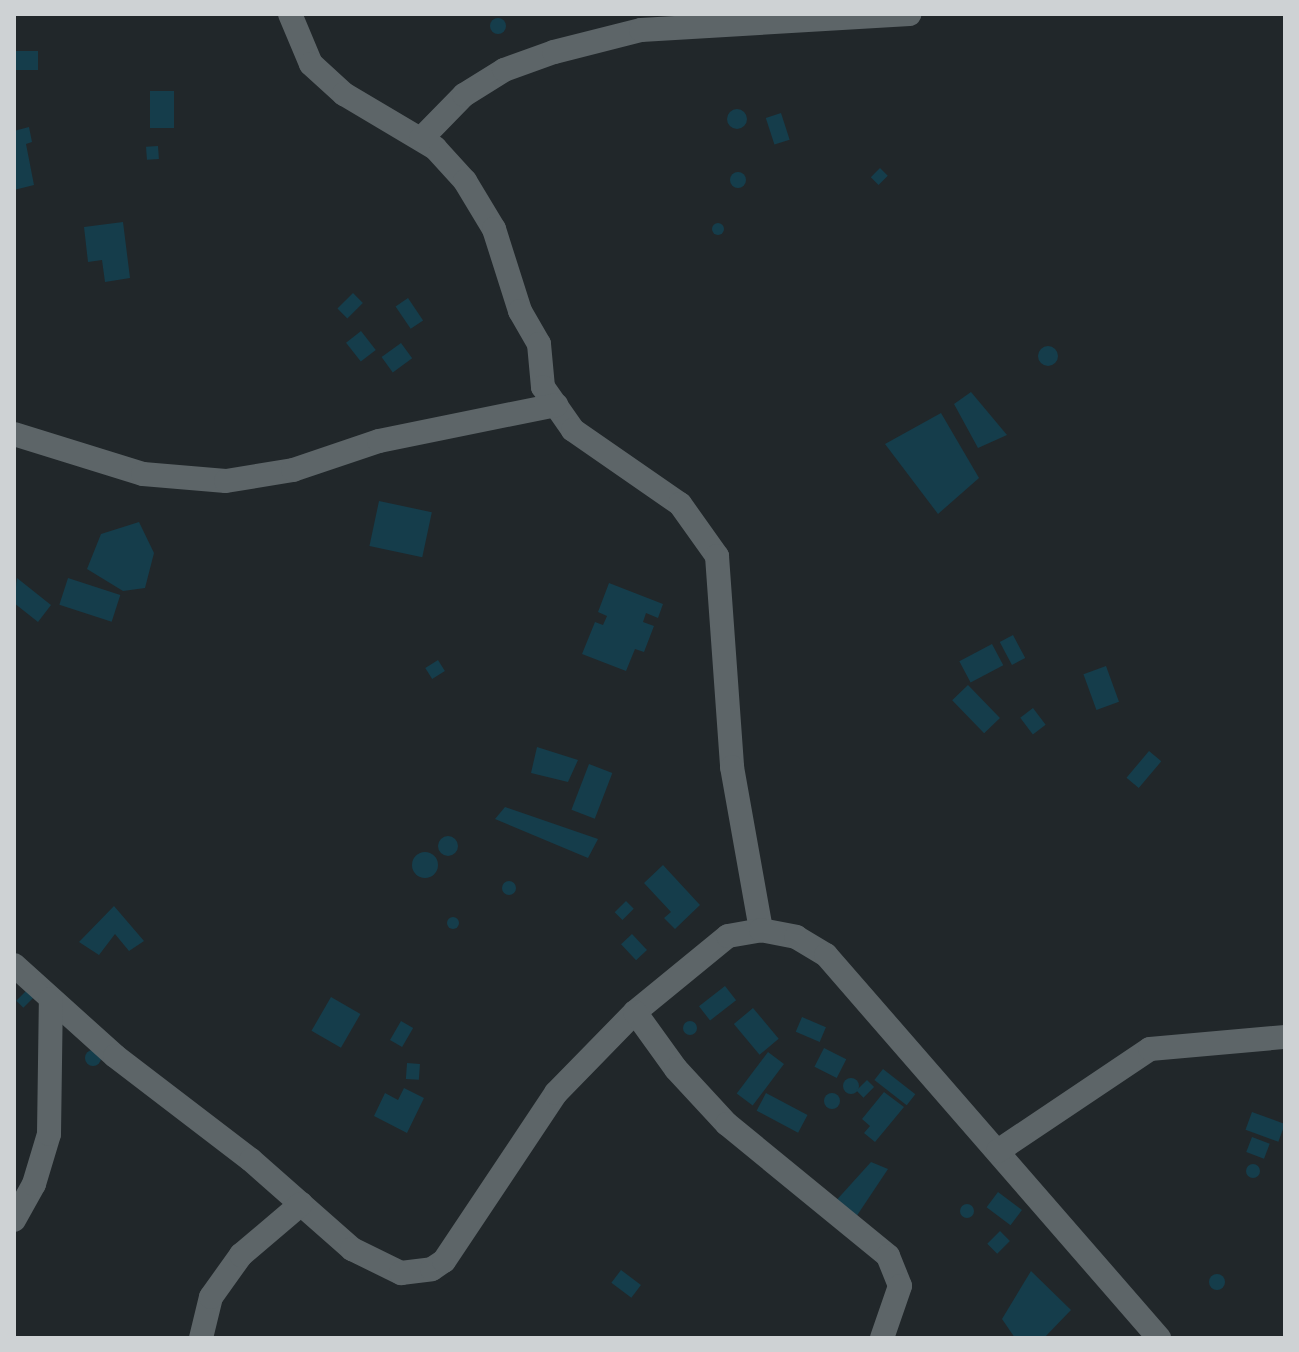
<!DOCTYPE html>
<style>
body{margin:0}
#map{position:relative;width:1299px;height:1352px;overflow:hidden;background:#21272a;font-family:"Alegreya Sans",sans-serif}
div>[style]{position:absolute}
.building>*{inset:0;background:#153d4b;transform-origin:0 0}
.round{border-radius:50%}
.street>*{height:24px;margin:-12px;padding:0 12px;transform-origin:12px;border-radius:12px;background:#5d6568}
span{translate:-50% -50%;white-space:nowrap;text-align:center;line-height:1.15;-webkit-text-stroke:8px #0d1011;paint-order:stroke}
.frame{position:absolute;inset:0;border:16px solid #ced2d4;pointer-events:none}
</style>
<div id="map">
<div class="building">
<i class="round" style="left:490px;top:18px;width:16px;height:16px"></i>
<i style="left:14px;top:51px;width:24px;height:19px"></i>
<i style="left:150px;top:91px;width:24px;height:37px"></i>
<i class="round" style="left:727px;top:109px;width:20px;height:20px"></i>
<i style="left:781px;top:113px;width:28px;height:16px;rotate:72deg"></i>
<i style="clip-path:polygon(29px 127px,32px 142px,26px 144px,34px 185px,14px 190px,14px 131px)"></i>
<i style="left:158px;top:146px;width:13px;height:12px;rotate:86deg"></i>
<i style="left:880px;top:168px;width:11px;height:13px;rotate:45deg"></i>
<i class="round" style="left:730px;top:172px;width:16px;height:16px"></i>
<i style="clip-path:polygon(123px 222px,130px 278px,105px 282px,102px 260px,88px 262px,84px 227px)"></i>
<i class="round" style="left:712px;top:223px;width:12px;height:12px"></i>
<i style="left:353px;top:293px;width:14px;height:22px;rotate:45deg"></i>
<i style="left:408px;top:298px;width:27px;height:15px;rotate:56deg"></i>
<i style="left:361px;top:331px;width:24px;height:19px;rotate:52deg"></i>
<i style="left:401px;top:343px;width:19px;height:24px;rotate:54deg"></i>
<i class="round" style="left:1038px;top:346px;width:20px;height:20px"></i>
<i style="clip-path:polygon(971px 392px,1007px 435px,978px 448px,954px 404px)"></i>
<i style="clip-path:polygon(941px 413px,979px 478px,938px 514px,885px 444px)"></i>
<i style="left:379px;top:501px;width:54px;height:46px;rotate:12deg"></i>
<i style="clip-path:polygon(139px 522px,154px 553px,145px 588px,123px 591px,87px 569px,101px 534px)"></i>
<i style="clip-path:polygon(17px 578px,51px 605px,38px 622px,14px 603px)"></i>
<i style="left:68px;top:578px;width:55px;height:28px;rotate:18deg"></i>
<i style="clip-path:polygon(609px 583px,663px 604px,658px 618px,646px 613px,643px 622px,654px 626px,644px 652px,635px 649px,626px 671px,582px 654px,595px 622px,603px 625px,607px 616px,598px 612px)"></i>
<i style="left:1013px;top:635px;width:26px;height:15px;rotate:62deg"></i>
<i style="left:992px;top:644px;width:24px;height:37px;rotate:62deg"></i>
<i style="left:438px;top:660px;width:13px;height:15px;rotate:58deg"></i>
<i style="left:1106px;top:666px;width:38px;height:24px;rotate:70deg"></i>
<i style="left:968px;top:685px;width:46px;height:22px;rotate:46deg"></i>
<i style="left:1033px;top:708px;width:21px;height:16px;rotate:53deg"></i>
<i style="clip-path:polygon(537px 747px,578px 760px,568px 782px,531px 773px)"></i>
<i style="left:1149px;top:751px;width:16px;height:35px;rotate:40deg"></i>
<i style="left:589px;top:764px;width:25px;height:49px;rotate:21deg"></i>
<i style="clip-path:polygon(505px 807px,598px 839px,588px 858px,495px 819px)"></i>
<i class="round" style="left:438px;top:836px;width:20px;height:20px"></i>
<i class="round" style="left:412px;top:852px;width:26px;height:26px"></i>
<i style="clip-path:polygon(663px 865px,700px 905px,675px 929px,664px 918px,671px 912px,644px 883px)"></i>
<i class="round" style="left:502px;top:881px;width:14px;height:14px"></i>
<i style="left:626px;top:901px;width:11px;height:16px;rotate:45deg"></i>
<i style="clip-path:polygon(114px 906px,144px 941px,129px 951px,115px 934px,99px 955px,79px 942px)"></i>
<i class="round" style="left:447px;top:917px;width:12px;height:12px"></i>
<i style="left:632px;top:934px;width:22px;height:15px;rotate:47deg"></i>
<i style="left:725px;top:986px;width:18px;height:33px;rotate:52deg"></i>
<i style="left:29px;top:988px;width:10px;height:18px;rotate:45deg"></i>
<i style="left:331px;top:997px;width:34px;height:39px;rotate:30deg"></i>
<i style="left:753px;top:1008px;width:40px;height:25px;rotate:50deg"></i>
<i style="left:802px;top:1017px;width:26px;height:16px;rotate:23deg"></i>
<i class="round" style="left:683px;top:1021px;width:14px;height:14px"></i>
<i style="left:401px;top:1021px;width:14px;height:22px;rotate:30deg"></i>
<i style="left:824px;top:1048px;width:25px;height:21px;rotate:27deg"></i>
<i class="round" style="left:85px;top:1050px;width:16px;height:16px"></i>
<i style="left:768px;top:1052px;width:20px;height:52px;rotate:37deg"></i>
<i style="left:407px;top:1063px;width:13px;height:16px;rotate:4deg"></i>
<i style="left:883px;top:1069px;width:41px;height:14px;rotate:38deg"></i>
<i class="round" style="left:843px;top:1078px;width:16px;height:16px"></i>
<i style="left:867px;top:1080px;width:10px;height:15px;rotate:45deg"></i>
<i style="clip-path:polygon(404px 1088px,424px 1098px,407px 1133px,374px 1116px,385px 1093px,398px 1100px)"></i>
<i style="clip-path:polygon(884px 1092px,904px 1107px,875px 1142px,864px 1133px,870px 1126px,862px 1119px)"></i>
<i class="round" style="left:824px;top:1093px;width:16px;height:16px"></i>
<i style="left:766px;top:1093px;width:47px;height:20px;rotate:28deg"></i>
<i style="left:1252px;top:1112px;width:35px;height:19px;rotate:20deg"></i>
<i style="left:1252px;top:1137px;width:19px;height:16px;rotate:21deg"></i>
<i style="clip-path:polygon(871px 1162px,888px 1169px,856px 1217px,833px 1204px)"></i>
<i class="round" style="left:1246px;top:1164px;width:14px;height:14px"></i>
<i style="left:998px;top:1192px;width:30px;height:19px;rotate:37deg"></i>
<i class="round" style="left:960px;top:1204px;width:14px;height:14px"></i>
<i style="left:1000px;top:1231px;width:14px;height:18px;rotate:45deg"></i>
<i style="left:621px;top:1270px;width:25px;height:16px;rotate:37deg"></i>
<i style="clip-path:polygon(1031px 1271px,1071px 1310px,1044px 1338px,1015px 1338px,1002px 1319px)"></i>
<i class="round" style="left:1209px;top:1274px;width:16px;height:16px"></i>
</div>
<div class="street">
<i style="left:290px;top:14px;width:54px;rotate:67.2deg"></i>
<i style="left:311px;top:64px;width:45px;rotate:42.3deg"></i>
<i style="left:344px;top:94px;width:106px;rotate:30.7deg"></i>
<i style="left:435px;top:148px;width:45px;rotate:47.7deg"></i>
<i style="left:465px;top:181px;width:56px;rotate:58.9deg"></i>
<i style="left:494px;top:229px;width:86px;rotate:72.4deg"></i>
<i style="left:520px;top:311px;width:38px;rotate:60deg"></i>
<i style="left:539px;top:344px;width:43px;rotate:84.7deg"></i>
<i style="left:543px;top:387px;width:52px;rotate:55.1deg"></i>
<i style="left:573px;top:430px;width:130px;rotate:34.7deg"></i>
<i style="left:680px;top:504px;width:64px;rotate:54.6deg"></i>
<i style="left:717px;top:556px;width:212px;rotate:85.9deg"></i>
<i style="left:732px;top:767px;width:166px;rotate:79.9deg"></i>
<i style="left:421px;top:139px;width:62px;rotate:-45.7deg"></i>
<i style="left:464px;top:95px;width:47px;rotate:-32deg"></i>
<i style="left:504px;top:70px;width:53px;rotate:-19.8deg"></i>
<i style="left:554px;top:52px;width:90px;rotate:-14.2deg"></i>
<i style="left:641px;top:30px;width:269px;rotate:-3.4deg"></i>
<i style="left:14px;top:434px;width:135px;rotate:17.2deg"></i>
<i style="left:143px;top:474px;width:83px;rotate:4.8deg"></i>
<i style="left:226px;top:481px;width:68px;rotate:-9.3deg"></i>
<i style="left:293px;top:470px;width:91px;rotate:-18.6deg"></i>
<i style="left:379px;top:441px;width:181px;rotate:-11.5deg"></i>
<i style="left:14px;top:965px;width:136px;rotate:42deg"></i>
<i style="left:115px;top:1056px;width:171px;rotate:37.4deg"></i>
<i style="left:251px;top:1160px;width:135px;rotate:41.4deg"></i>
<i style="left:352px;top:1249px;width:55px;rotate:26.1deg"></i>
<i style="left:401px;top:1273px;width:31px;rotate:-7deg"></i>
<i style="left:432px;top:1269px;width:14px;rotate:-34deg"></i>
<i style="left:444px;top:1261px;width:202px;rotate:-56.3deg"></i>
<i style="left:556px;top:1093px;width:113px;rotate:-45.7deg"></i>
<i style="left:635px;top:1012px;width:120px;rotate:-39.3deg"></i>
<i style="left:728px;top:936px;width:34px;rotate:-10deg"></i>
<i style="left:761px;top:930px;width:36px;rotate:11deg"></i>
<i style="left:796px;top:937px;width:35px;rotate:31deg"></i>
<i style="left:826px;top:955px;width:508px;rotate:48.99deg"></i>
<i style="left:635px;top:1012px;width:70px;rotate:54.3deg"></i>
<i style="left:676px;top:1069px;width:75px;rotate:47.2deg"></i>
<i style="left:727px;top:1124px;width:208px;rotate:39.3deg"></i>
<i style="left:888px;top:1256px;width:32px;rotate:68deg"></i>
<i style="left:900px;top:1286px;width:55px;rotate:109.1deg"></i>
<i style="left:998px;top:1151px;width:183px;rotate:-33.9deg"></i>
<i style="left:1150px;top:1049px;width:136px;rotate:-5.1deg"></i>
<i style="left:14px;top:1220px;width:41px;rotate:-60.9deg"></i>
<i style="left:34px;top:1184px;width:52px;rotate:-73.3deg"></i>
<i style="left:49px;top:1134px;width:135px;rotate:-89.2deg"></i>
<i style="left:201px;top:1338px;width:42px;rotate:-76.3deg"></i>
<i style="left:211px;top:1297px;width:52px;rotate:-54.5deg"></i>
<i style="left:241px;top:1255px;width:79px;rotate:-40.4deg"></i>
</div>
<div class="frame"></div>
</div>
